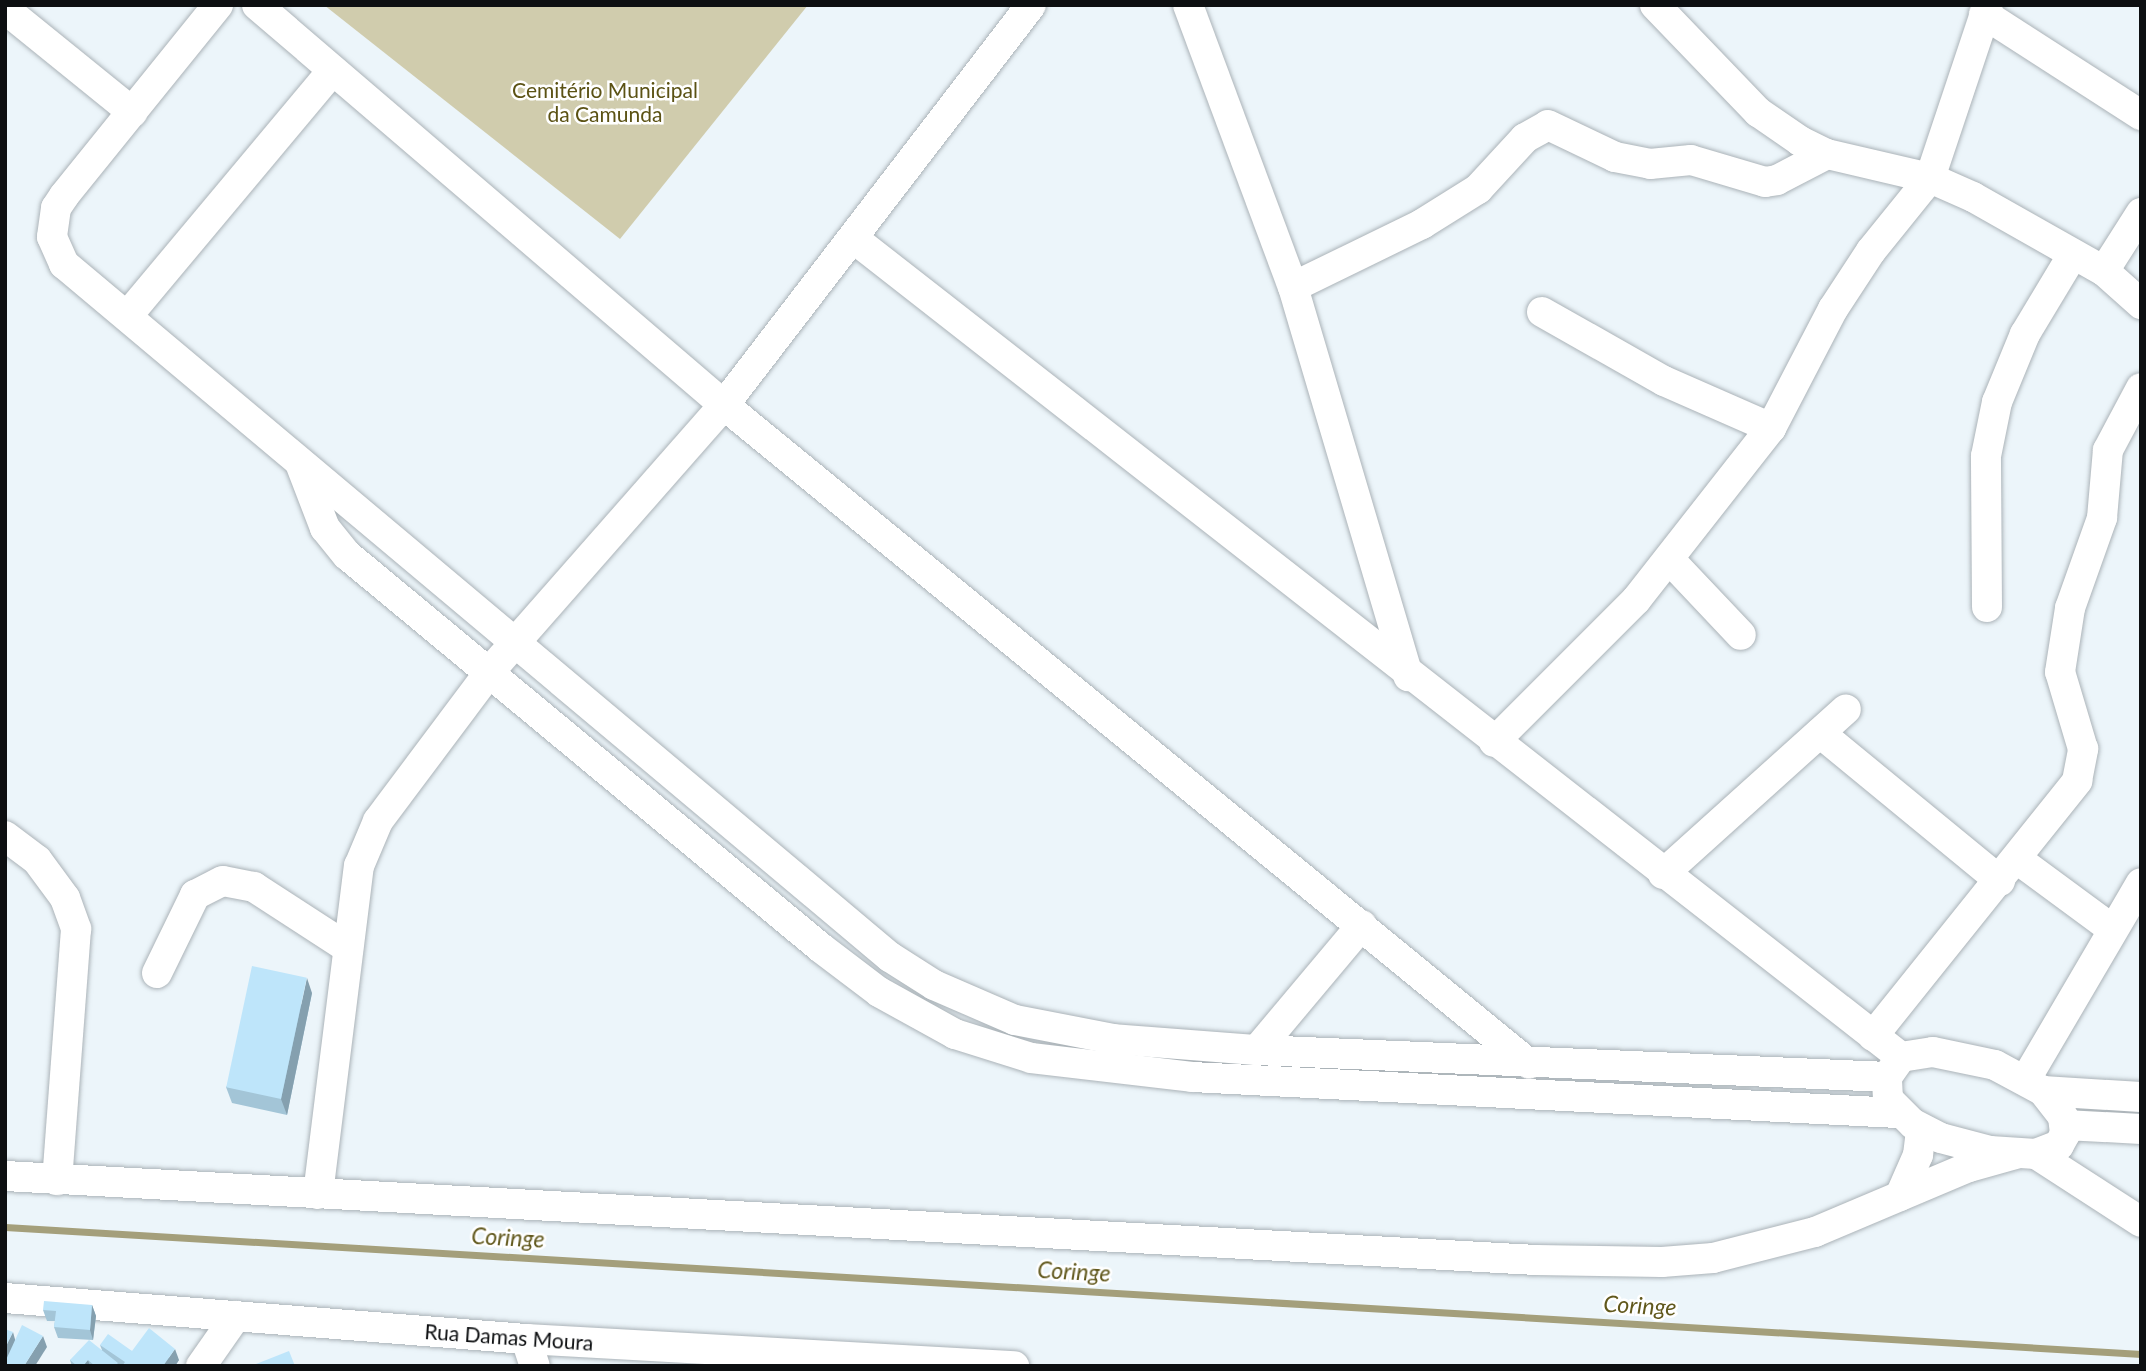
<!DOCTYPE html>
<meta charset="utf-8">
<style>
body{margin:0}
#map{position:relative;width:2146px;height:1371px;overflow:hidden;background:#ecf5fa;font-family:Lato,sans-serif}
div>[style]{position:absolute}
.green>*{inset:0;background:#d0ccad}
.stream>*{height:7px;margin:-3.5px;padding:0 3.5px;transform-origin:3.5px;border-radius:3.5px;background:#a49f7b}
.roads{filter:drop-shadow(0 0 2px #abb3b8) drop-shadow(0 0 2px #abb3b8)}
.minor>*{height:30px;margin:-15px;padding:0 15px;transform-origin:15px;border-radius:15px;background:#fff}
.wall>*{inset:0;background:#a3c5d7}
.shaded-wall>*{inset:0;background:#85a0af}
.building>*{inset:0;background:#bee5fa;transform-origin:0 0}
span{translate:-50% -50%;white-space:nowrap;text-align:center;line-height:1.15;-webkit-text-stroke:5px #fff;paint-order:stroke}
.park-label{font-size:21px;color:#5b5214}
.street-label{font-size:21px;color:#0d0f11}
.water-label{font-size:23px;color:#61581c;font-style:italic}
.frame{position:absolute;inset:0;border:7px solid #0d0f11;pointer-events:none}
</style>
<div id="map">
<div class="green">
<i style="clip-path:polygon(324px 5px,808px 5px,620px 239px)"></i>
</div>
<div class="stream">
<i style="left:5px;top:1227px;width:2140px;rotate:3.4deg"></i>
</div>
<div class="roads">
<div class="minor">
<i style="left:218px;top:5px;width:245px;rotate:128.9deg"></i>
<i style="left:64px;top:196px;width:14px;rotate:124deg"></i>
<i style="left:56px;top:208px;width:29px;rotate:98deg"></i>
<i style="left:52px;top:237px;width:30px;rotate:66deg"></i>
<i style="left:64px;top:264px;width:1078px;rotate:40deg"></i>
<i style="left:890px;top:957px;width:52px;rotate:32.5deg"></i>
<i style="left:934px;top:985px;width:88px;rotate:23.4deg"></i>
<i style="left:1015px;top:1020px;width:100px;rotate:11deg"></i>
<i style="left:1113px;top:1039px;width:144px;rotate:4.4deg"></i>
<i style="left:1257px;top:1050px;width:631px;rotate:2.45deg"></i>
<i style="left:257px;top:5px;width:615px;rotate:40.58deg"></i>
<i style="left:724px;top:405px;width:1040px;rotate:39.3deg"></i>
<i style="left:1188px;top:5px;width:301px;rotate:69.6deg"></i>
<i style="left:1293px;top:287px;width:406px;rotate:73.5deg"></i>
<i style="left:1655px;top:5px;width:149px;rotate:46.1deg"></i>
<i style="left:1758px;top:112px;width:51px;rotate:34.6deg"></i>
<i style="left:1800px;top:141px;width:30px;rotate:26deg"></i>
<i style="left:1827px;top:154px;width:106px;rotate:13.1deg"></i>
<i style="left:1930px;top:178px;width:47px;rotate:23.8deg"></i>
<i style="left:1973px;top:197px;width:150px;rotate:29.5deg"></i>
<i style="left:2104px;top:271px;width:50px;rotate:41.7deg"></i>
<i style="left:5px;top:9px;width:164px;rotate:39deg"></i>
<i style="left:1984px;top:14px;width:187px;rotate:32.8deg"></i>
<i style="left:853px;top:238px;width:1330px;rotate:38.01deg"></i>
<i style="left:2104px;top:271px;width:69px;rotate:-57.5deg"></i>
<i style="left:1293px;top:287px;width:144px;rotate:-26deg"></i>
<i style="left:1422px;top:224px;width:66px;rotate:-32deg"></i>
<i style="left:1478px;top:189px;width:69px;rotate:-47.3deg"></i>
<i style="left:1525px;top:138px;width:26px;rotate:-29deg"></i>
<i style="left:1548px;top:125px;width:74px;rotate:25.5deg"></i>
<i style="left:1615px;top:157px;width:36px;rotate:11deg"></i>
<i style="left:1650px;top:164px;width:41px;rotate:-5.6deg"></i>
<i style="left:1691px;top:160px;width:77px;rotate:16.6deg"></i>
<i style="left:1765px;top:182px;width:12px;rotate:-9deg"></i>
<i style="left:1777px;top:180px;width:56px;rotate:-27.5deg"></i>
<i style="left:1542px;top:312px;width:140px;rotate:29.5deg"></i>
<i style="left:1664px;top:381px;width:117px;rotate:23.7deg"></i>
<i style="left:128px;top:315px;width:319px;rotate:-50.1deg"></i>
<i style="left:300px;top:463px;width:70px;rotate:69deg"></i>
<i style="left:325px;top:528px;width:35px;rotate:51deg"></i>
<i style="left:347px;top:555px;width:616px;rotate:39.66deg"></i>
<i style="left:821px;top:948px;width:73px;rotate:37.2deg"></i>
<i style="left:879px;top:992px;width:87px;rotate:28.9deg"></i>
<i style="left:955px;top:1034px;width:80px;rotate:17.5deg"></i>
<i style="left:1031px;top:1058px;width:162px;rotate:6.7deg"></i>
<i style="left:1192px;top:1077px;width:707px;rotate:2.92deg"></i>
<i style="left:1670px;top:560px;width:103px;rotate:46.6deg"></i>
<i style="left:1987px;top:607px;width:151px;rotate:-90.4deg"></i>
<i style="left:1986px;top:456px;width:55px;rotate:-78.5deg"></i>
<i style="left:1997px;top:402px;width:74px;rotate:-67.6deg"></i>
<i style="left:2025px;top:334px;width:93px;rotate:-59deg"></i>
<i style="left:1820px;top:733px;width:233px;rotate:39.4deg"></i>
<i style="left:1494px;top:742px;width:201px;rotate:-45deg"></i>
<i style="left:1636px;top:600px;width:219px;rotate:-51.9deg"></i>
<i style="left:1771px;top:428px;width:134px;rotate:-62.5deg"></i>
<i style="left:1833px;top:309px;width:69px;rotate:-56.8deg"></i>
<i style="left:1871px;top:251px;width:94px;rotate:-51.1deg"></i>
<i style="left:1930px;top:178px;width:182px;rotate:-71.5deg"></i>
<i style="left:5px;top:836px;width:40px;rotate:37deg"></i>
<i style="left:37px;top:860px;width:47px;rotate:53.6deg"></i>
<i style="left:65px;top:898px;width:33px;rotate:70deg"></i>
<i style="left:76px;top:929px;width:252px;rotate:94.3deg"></i>
<i style="left:2017px;top:859px;width:118px;rotate:36.4deg"></i>
<i style="left:1663px;top:874px;width:246px;rotate:-42deg"></i>
<i style="left:157px;top:973px;width:87px;rotate:-64deg"></i>
<i style="left:195px;top:895px;width:31px;rotate:-27deg"></i>
<i style="left:223px;top:881px;width:32px;rotate:11deg"></i>
<i style="left:254px;top:887px;width:112px;rotate:33deg"></i>
<i style="left:1873px;top:1036px;width:327px;rotate:-51.3deg"></i>
<i style="left:2077px;top:781px;width:33px;rotate:-79deg"></i>
<i style="left:2083px;top:749px;width:80px;rotate:-106.6deg"></i>
<i style="left:2060px;top:672px;width:65px;rotate:-81.1deg"></i>
<i style="left:2070px;top:608px;width:96px;rotate:-70.4deg"></i>
<i style="left:2102px;top:518px;width:68px;rotate:-85deg"></i>
<i style="left:2108px;top:450px;width:70px;rotate:-62deg"></i>
<i style="left:1257px;top:1050px;width:163px;rotate:-50deg"></i>
<i style="left:1933px;top:1052px;width:63px;rotate:11.8deg"></i>
<i style="left:1995px;top:1065px;width:55px;rotate:28.4deg"></i>
<i style="left:2043px;top:1091px;width:33px;rotate:52deg"></i>
<i style="left:2063px;top:1117px;width:17px;rotate:83deg"></i>
<i style="left:2065px;top:1134px;width:13px;rotate:119deg"></i>
<i style="left:2059px;top:1145px;width:25px;rotate:159deg"></i>
<i style="left:2036px;top:1154px;width:46px;rotate:-176.3deg"></i>
<i style="left:1990px;top:1151px;width:51px;rotate:-165.1deg"></i>
<i style="left:1941px;top:1138px;width:31px;rotate:-153deg"></i>
<i style="left:1913px;top:1124px;width:35px;rotate:-135deg"></i>
<i style="left:1888px;top:1099px;width:22px;rotate:-93deg"></i>
<i style="left:1887px;top:1077px;width:24px;rotate:-55deg"></i>
<i style="left:1901px;top:1057px;width:32px;rotate:-9deg"></i>
<i style="left:2026px;top:1079px;width:227px;rotate:-59.6deg"></i>
<i style="left:2043px;top:1091px;width:98px;rotate:3.5deg"></i>
<i style="left:2065px;top:1125px;width:76px;rotate:3deg"></i>
<i style="left:2036px;top:1154px;width:125px;rotate:32.9deg"></i>
<i style="left:5px;top:1176px;width:1533px;rotate:3.14deg"></i>
<i style="left:1536px;top:1260px;width:126px;rotate:0.9deg"></i>
<i style="left:1662px;top:1262px;width:51px;rotate:-4.5deg"></i>
<i style="left:1713px;top:1258px;width:105px;rotate:-14.3deg"></i>
<i style="left:1815px;top:1232px;width:167px;rotate:-22.9deg"></i>
<i style="left:1969px;top:1167px;width:49px;rotate:-15.5deg"></i>
<i style="left:318px;top:1194px;width:331px;rotate:-82.9deg"></i>
<i style="left:359px;top:866px;width:49px;rotate:-67.1deg"></i>
<i style="left:378px;top:821px;width:189px;rotate:-53.2deg"></i>
<i style="left:491px;top:670px;width:353px;rotate:-48.7deg"></i>
<i style="left:724px;top:405px;width:504px;rotate:-52.49deg"></i>
<i style="left:1900px;top:1196px;width:45px;rotate:-66.3deg"></i>
<i style="left:1918px;top:1155px;width:26px;rotate:-83deg"></i>
<i style="left:5px;top:1298px;width:523px;rotate:4.5deg"></i>
<i style="left:526px;top:1339px;width:489px;rotate:3.2deg"></i>
<i style="left:526px;top:1339px;width:28px;rotate:72deg"></i>
<i style="left:201px;top:1366px;width:61px;rotate:-55deg"></i>
</div>
</div>
<div class="wall">
<i style="clip-path:polygon(312px 993px,287px 1115px,232px 1103px,226px 1087px)"></i>
<i style="clip-path:polygon(92px 1305px,96px 1316px,93px 1340px,58px 1338px,54px 1327px,55px 1321px,47px 1321px,43px 1310px)"></i>
<i style="clip-path:polygon(100px 1345px,132px 1351px,179px 1360px,175px 1366px,72px 1366px,70px 1360px,102px 1350px)"></i>
</div>
<div class="shaded-wall">
<i style="clip-path:polygon(307px 978px,312px 993px,287px 1115px,281px 1099px)"></i>
<i style="clip-path:polygon(92px 1305px,96px 1316px,93px 1340px,90px 1330px)"></i>
<i style="clip-path:polygon(13px 1332px,16px 1343px,5px 1366px,5px 1348px)"></i>
<i style="clip-path:polygon(43px 1336px,47px 1347px,35px 1366px,24px 1366px)"></i>
<i style="clip-path:polygon(175px 1349px,179px 1360px,175px 1366px,163px 1366px)"></i>
<i style="clip-path:polygon(88px 1360px,90px 1366px,83px 1366px)"></i>
</div>
<div class="building">
<i style="left:252px;top:966px;width:56px;height:124px;rotate:12deg"></i>
<i style="clip-path:polygon(44px 1301px,92px 1305px,90px 1330px,54px 1327px,56px 1311px,43px 1310px)"></i>
<i style="clip-path:polygon(22px 1325px,43px 1336px,24px 1366px,5px 1366px,5px 1362px)"></i>
<i style="clip-path:polygon(149px 1328px,175px 1349px,163px 1366px,122px 1366px,125px 1362px,100px 1345px,108px 1334px,132px 1351px)"></i>
<i style="clip-path:polygon(5px 1329px,13px 1332px,5px 1348px)"></i>
<i style="clip-path:polygon(89px 1340px,118px 1363px,115px 1366px,95px 1366px,88px 1360px,83px 1366px,77px 1366px,70px 1360px)"></i>
<i style="clip-path:polygon(289px 1351px,295px 1366px,251px 1366px)"></i>
</div>
<div class="park-label">
<span style="left:605px;top:102px">Cemitério Municipal<br>da Camunda</span>
</div>
<div class="street-label">
<span style="left:509px;top:1337px;rotate:4deg">Rua Damas Moura</span>
</div>
<div class="water-label">
<span style="left:508px;top:1237px;rotate:3deg">Coringe</span>
<span style="left:1074px;top:1271px;rotate:3deg">Coringe</span>
<span style="left:1640px;top:1305px;rotate:3deg">Coringe</span>
</div>
<div class="frame"></div>
</div>
